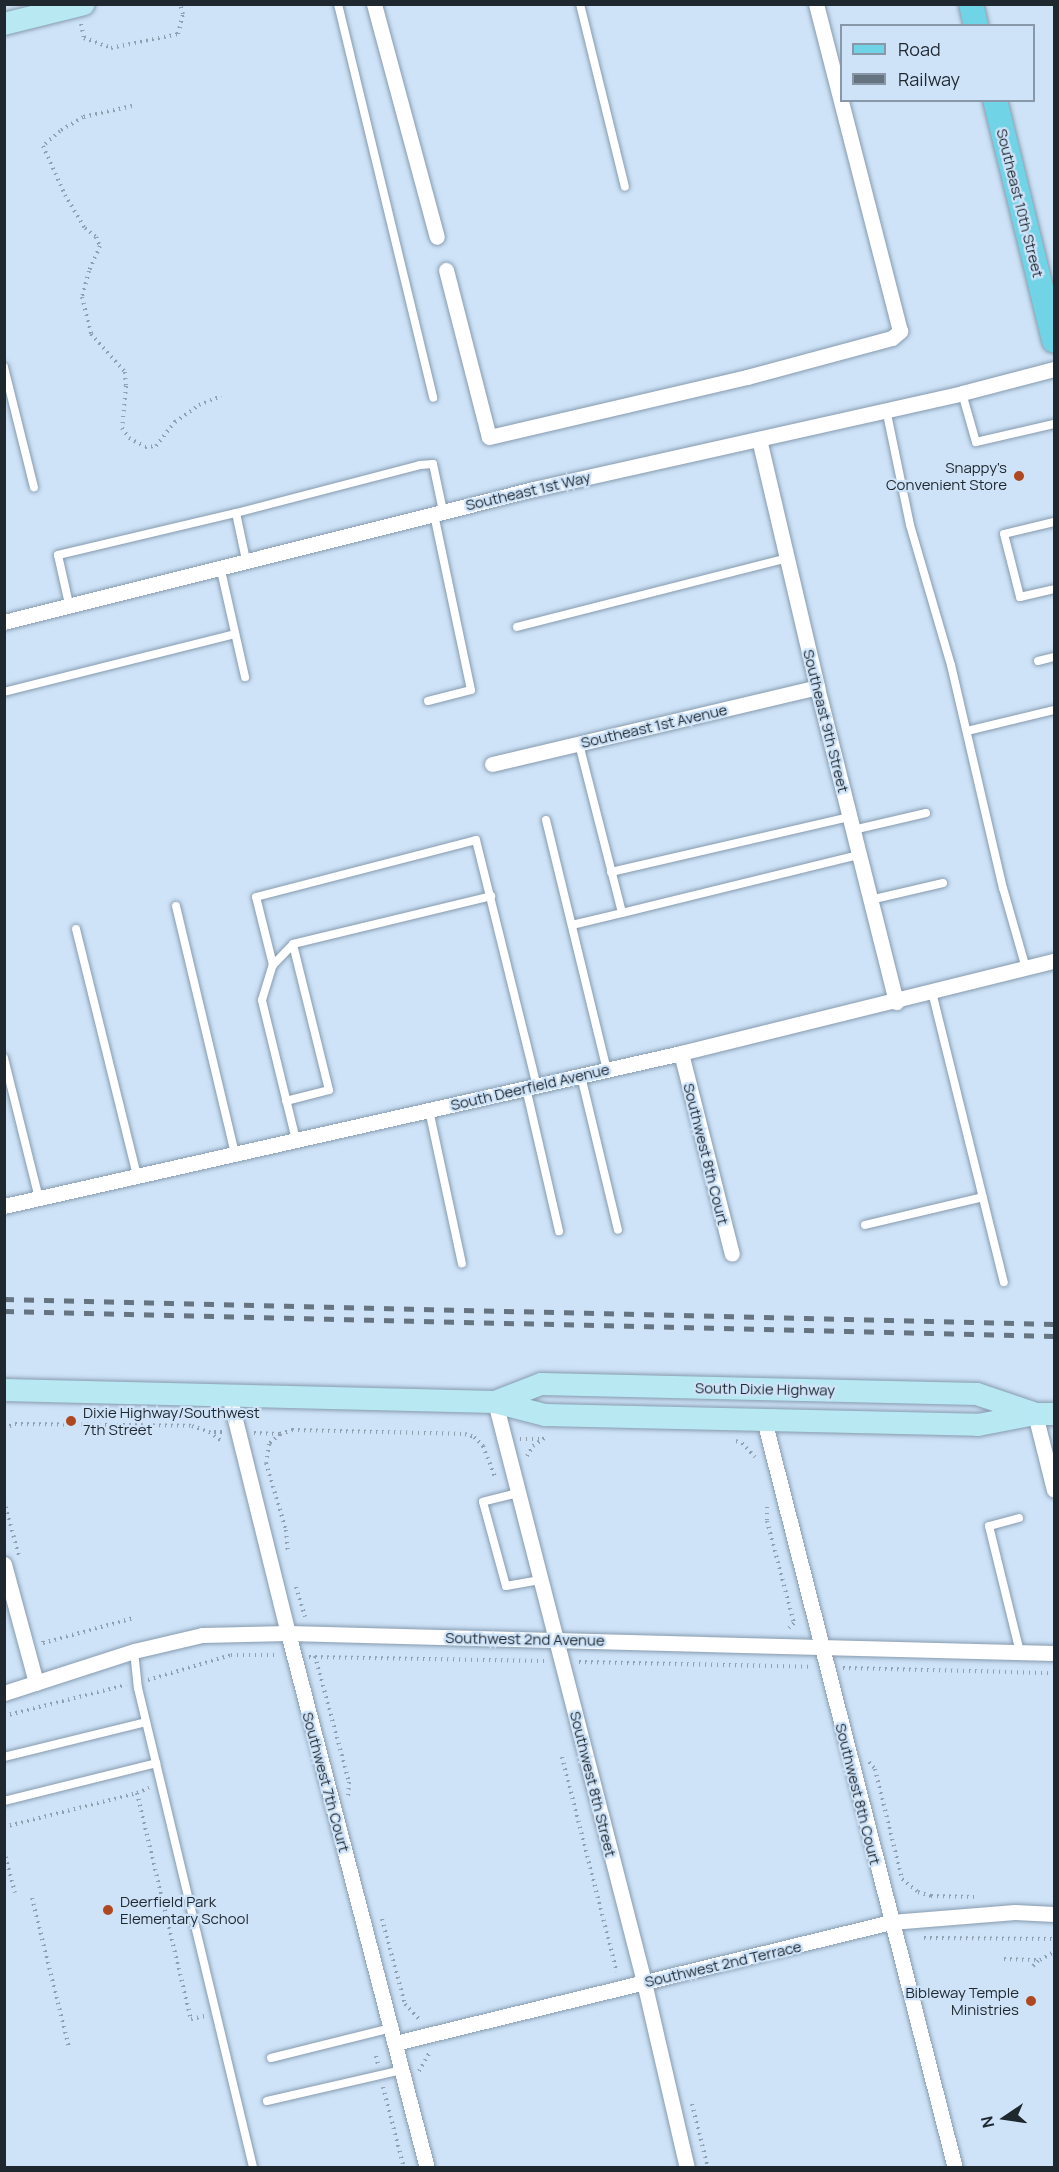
<!DOCTYPE html>
<style>
body{margin:0}
#map{position:relative;width:1059px;height:2172px;overflow:hidden;background:#cee3f8;font-family:Manrope,sans-serif}
div>[style]{position:absolute}
.path>*{height:4px;margin-top:-2px;transform-origin:0;background:repeating-linear-gradient(90deg,#8fa0b0 0 1.5px,transparent 0 6px)}
.roads{filter:drop-shadow(0 0 2px #879bae) drop-shadow(0 0 2px #879bae)}
.lane>*{height:8px;margin:-4px;padding:0 4px;transform-origin:4px;border-radius:4px;background:#fff}
.street>*{height:15px;margin:-7.5px;padding:0 7.5px;transform-origin:7.5px;border-radius:7.5px;background:#fff}
.secondary>*{height:22px;margin:-11px;padding:0 11px;transform-origin:11px;border-radius:11px;background:#b8e9f2}
.primary>*{height:24px;margin:-12px;padding:0 12px;transform-origin:12px;border-radius:12px;background:#71d3e6}
.rail>*{height:4.5px;margin-top:-2.25px;transform-origin:0;background:repeating-linear-gradient(90deg,#667380 0 10px,transparent 0 20px)}
.dots>*{width:16px;height:16px;translate:-50% -50%;box-sizing:border-box;border:3px solid #cee3f8;border-radius:50%}
span{translate:-50% -50%;white-space:nowrap;text-align:center;line-height:1.15;-webkit-text-stroke:4.5px #cee3f8;paint-order:stroke}
.street-label{font-size:15px;color:#1f272f}
.poi-label{font-size:15px;color:#1f272f}
.right{translate:-100% -50%;text-align:right}
.left{translate:0 -50%;text-align:left}
.frame{position:absolute;inset:0;border:6px solid #1f272f;pointer-events:none}
.legend{position:absolute;left:840px;top:24px;width:195px;height:78px;box-sizing:border-box;background:#cee3f8;border:2px solid #8898a8;margin:0;padding:8px 10px;list-style:none;font-size:18px;color:#1f272f}
.legend li{display:flex;align-items:center;gap:12px;height:30px}
.legend b{width:30px;border:2px solid #8898a8}
.north{position:absolute;left:975px;top:2088px;width:60px;height:60px;-webkit-text-stroke:4px #cee3f8;paint-order:stroke;rotate:257deg;font-size:16px;font-weight:700;line-height:24px;text-align:center;color:#1f272f}
.north::after{content:'';display:block;margin:auto;width:21px;height:27px;background:#1f272f;clip-path:polygon(50% 0,100% 100%,50% 72%,0 100%)}
</style>
<div id="map">
<div class="path">
<i style="left:81px;top:24px;width:14px;rotate:78deg"></i>
<i style="left:84px;top:38px;width:29px;rotate:20deg"></i>
<i style="left:111px;top:48px;width:68px;rotate:-11.8deg"></i>
<i style="left:178px;top:34px;width:21px;rotate:-76deg"></i>
<i style="left:183px;top:14px;width:10px;rotate:-107deg"></i>
<i style="left:132px;top:106px;width:50px;rotate:167.3deg"></i>
<i style="left:83px;top:117px;width:27px;rotate:149deg"></i>
<i style="left:60px;top:131px;width:23px;rotate:139deg"></i>
<i style="left:43px;top:146px;width:54px;rotate:65.8deg"></i>
<i style="left:65px;top:195px;width:39px;rotate:59deg"></i>
<i style="left:85px;top:228px;width:14px;rotate:39deg"></i>
<i style="left:96px;top:237px;width:10px;rotate:66deg"></i>
<i style="left:100px;top:246px;width:27px;rotate:114deg"></i>
<i style="left:89px;top:271px;width:27px;rotate:105deg"></i>
<i style="left:82px;top:297px;width:38px;rotate:76deg"></i>
<i style="left:91px;top:334px;width:51px;rotate:48.2deg"></i>
<i style="left:125px;top:372px;width:14px;rotate:86deg"></i>
<i style="left:126px;top:386px;width:42px;rotate:95.4deg"></i>
<i style="left:122px;top:428px;width:12px;rotate:55deg"></i>
<i style="left:129px;top:438px;width:18px;rotate:29deg"></i>
<i style="left:145px;top:447px;width:11px;rotate:-5deg"></i>
<i style="left:156px;top:446px;width:31px;rotate:-52deg"></i>
<i style="left:175px;top:422px;width:29px;rotate:-35deg"></i>
<i style="left:199px;top:405px;width:24px;rotate:-22deg"></i>
<i style="left:4px;top:1428px;width:12px;rotate:-20deg"></i>
<i style="left:15px;top:1424px;width:177px;rotate:0.6deg"></i>
<i style="left:192px;top:1426px;width:18px;rotate:19deg"></i>
<i style="left:222px;top:1432px;width:13px;rotate:180deg"></i>
<i style="left:209px;top:1432px;width:17px;rotate:36deg"></i>
<i style="left:254px;top:1433px;width:26px;rotate:2deg"></i>
<i style="left:280px;top:1434px;width:13px;rotate:-18deg"></i>
<i style="left:292px;top:1430px;width:173px;rotate:1.3deg"></i>
<i style="left:465px;top:1434px;width:9px;rotate:18deg"></i>
<i style="left:474px;top:1437px;width:13px;rotate:45deg"></i>
<i style="left:483px;top:1446px;width:34px;rotate:69deg"></i>
<i style="left:280px;top:1434px;width:15px;rotate:138deg"></i>
<i style="left:269px;top:1444px;width:19px;rotate:99deg"></i>
<i style="left:266px;top:1463px;width:70px;rotate:73.4deg"></i>
<i style="left:286px;top:1530px;width:23px;rotate:85deg"></i>
<i style="left:520px;top:1439px;width:19px"></i>
<i style="left:736px;top:1441px;width:6px;rotate:18deg"></i>
<i style="left:742px;top:1443px;width:19px;rotate:47deg"></i>
<i style="left:527px;top:1456px;width:12px;rotate:-59deg"></i>
<i style="left:533px;top:1446px;width:16px;rotate:-35deg"></i>
<i style="left:4px;top:1501px;width:57px;rotate:74.7deg"></i>
<i style="left:767px;top:1507px;width:14px;rotate:90deg"></i>
<i style="left:767px;top:1521px;width:106px;rotate:75.2deg"></i>
<i style="left:794px;top:1623px;width:7px;rotate:135deg"></i>
<i style="left:296px;top:1587px;width:31px;rotate:73deg"></i>
<i style="left:43px;top:1641px;width:2px;rotate:90deg"></i>
<i style="left:43px;top:1643px;width:94px;rotate:-15.4deg"></i>
<i style="left:315px;top:1656px;width:131px;rotate:74.9deg"></i>
<i style="left:349px;top:1782px;width:15px;rotate:94deg"></i>
<i style="left:309px;top:1657px;width:235px;rotate:1deg"></i>
<i style="left:579px;top:1662px;width:232px;rotate:1.2deg"></i>
<i style="left:843px;top:1668px;width:211px;rotate:1.4deg"></i>
<i style="left:148px;top:1680px;width:87px;rotate:-16.8deg"></i>
<i style="left:231px;top:1655px;width:46px"></i>
<i style="left:4px;top:1716px;width:126px;rotate:-14.3deg"></i>
<i style="left:562px;top:1757px;width:222px;rotate:75.7deg"></i>
<i style="left:869px;top:1762px;width:9px;rotate:49deg"></i>
<i style="left:875px;top:1769px;width:113px;rotate:76.2deg"></i>
<i style="left:902px;top:1879px;width:21px;rotate:39deg"></i>
<i style="left:918px;top:1892px;width:14px;rotate:17deg"></i>
<i style="left:931px;top:1896px;width:43px;rotate:1.3deg"></i>
<i style="left:137px;top:1793px;width:13px;rotate:-23deg"></i>
<i style="left:4px;top:1827px;width:137px;rotate:-14.3deg"></i>
<i style="left:137px;top:1793px;width:232px;rotate:76.6deg"></i>
<i style="left:191px;top:2019px;width:14px;rotate:-12deg"></i>
<i style="left:4px;top:1851px;width:43px;rotate:75.3deg"></i>
<i style="left:32px;top:1898px;width:154px;rotate:76.1deg"></i>
<i style="left:382px;top:1919px;width:88px;rotate:74.9deg"></i>
<i style="left:405px;top:2004px;width:21px;rotate:47deg"></i>
<i style="left:924px;top:1938px;width:130px;rotate:0.4deg"></i>
<i style="left:1004px;top:1959px;width:36px;rotate:2deg"></i>
<i style="left:1040px;top:1960px;width:16px;rotate:-30deg"></i>
<i style="left:1033px;top:1966px;width:8px;rotate:-45deg"></i>
<i style="left:376px;top:2056px;width:9px;rotate:77deg"></i>
<i style="left:419px;top:2071px;width:22px;rotate:-60deg"></i>
<i style="left:383px;top:2087px;width:84px;rotate:75.5deg"></i>
<i style="left:692px;top:2104px;width:66px;rotate:76deg"></i>
</div>
<div class="roads">
<div class="lane">
<i style="left:338px;top:4px;width:405px;rotate:76.4deg"></i>
<i style="left:580px;top:4px;width:188px;rotate:76.2deg"></i>
<i style="left:4px;top:367px;width:124px;rotate:76deg"></i>
<i style="left:962px;top:393px;width:51px;rotate:74.1deg"></i>
<i style="left:976px;top:442px;width:80px;rotate:-13deg"></i>
<i style="left:886px;top:409px;width:118px;rotate:78.3deg"></i>
<i style="left:910px;top:525px;width:146px;rotate:73.7deg"></i>
<i style="left:951px;top:665px;width:229px;rotate:76.9deg"></i>
<i style="left:1003px;top:888px;width:83px;rotate:74deg"></i>
<i style="left:236px;top:513px;width:48px;rotate:78deg"></i>
<i style="left:1054px;top:522px;width:51px;rotate:166.5deg"></i>
<i style="left:1004px;top:534px;width:65px;rotate:75.7deg"></i>
<i style="left:1020px;top:597px;width:35px;rotate:-13deg"></i>
<i style="left:220px;top:566px;width:114px;rotate:77.3deg"></i>
<i style="left:69px;top:604px;width:50px;rotate:-102.7deg"></i>
<i style="left:58px;top:555px;width:183px;rotate:-13.3deg"></i>
<i style="left:236px;top:513px;width:190px;rotate:-14.6deg"></i>
<i style="left:420px;top:465px;width:13px;rotate:-4deg"></i>
<i style="left:433px;top:464px;width:48px;rotate:78deg"></i>
<i style="left:517px;top:627px;width:279px;rotate:-14.3deg"></i>
<i style="left:1038px;top:661px;width:16px;rotate:-14deg"></i>
<i style="left:4px;top:692px;width:238px;rotate:-14.1deg"></i>
<i style="left:428px;top:701px;width:44px;rotate:-14.3deg"></i>
<i style="left:471px;top:690px;width:180px;rotate:-101.9deg"></i>
<i style="left:967px;top:731px;width:89px;rotate:-13.6deg"></i>
<i style="left:579px;top:744px;width:174px;rotate:75.7deg"></i>
<i style="left:622px;top:913px;width:244px;rotate:-13.8deg"></i>
<i style="left:546px;top:820px;width:257px;rotate:76.3deg"></i>
<i style="left:853px;top:830px;width:75px;rotate:-13.1deg"></i>
<i style="left:611px;top:872px;width:244px;rotate:-13deg"></i>
<i style="left:870px;top:900px;width:75px;rotate:-13.1deg"></i>
<i style="left:176px;top:906px;width:255px;rotate:76.6deg"></i>
<i style="left:572px;top:925px;width:51px;rotate:-13.5deg"></i>
<i style="left:76px;top:929px;width:254px;rotate:76.1deg"></i>
<i style="left:273px;top:965px;width:29px;rotate:-46deg"></i>
<i style="left:932px;top:992px;width:299px;rotate:76.1deg"></i>
<i style="left:4px;top:1058px;width:144px;rotate:76deg"></i>
<i style="left:581px;top:1076px;width:158px;rotate:76.5deg"></i>
<i style="left:526px;top:1088px;width:147px;rotate:77deg"></i>
<i style="left:286px;top:1101px;width:44px;rotate:-14.3deg"></i>
<i style="left:329px;top:1090px;width:150px;rotate:-103.9deg"></i>
<i style="left:293px;top:944px;width:204px;rotate:-13.6deg"></i>
<i style="left:429px;top:1110px;width:157px;rotate:77.9deg"></i>
<i style="left:296px;top:1140px;width:144px;rotate:-103.7deg"></i>
<i style="left:262px;top:1000px;width:37px;rotate:-73deg"></i>
<i style="left:273px;top:965px;width:70px;rotate:-104deg"></i>
<i style="left:256px;top:897px;width:227px;rotate:-14.5deg"></i>
<i style="left:476px;top:840px;width:253px;rotate:76.1deg"></i>
<i style="left:865px;top:1225px;width:121px;rotate:-13.3deg"></i>
<i style="left:518px;top:1493px;width:36px;rotate:166deg"></i>
<i style="left:483px;top:1502px;width:87px;rotate:74.7deg"></i>
<i style="left:506px;top:1586px;width:36px;rotate:-10deg"></i>
<i style="left:1019px;top:1518px;width:31px;rotate:165deg"></i>
<i style="left:989px;top:1526px;width:130px;rotate:76.2deg"></i>
<i style="left:134px;top:1651px;width:37px;rotate:84deg"></i>
<i style="left:138px;top:1688px;width:494px;rotate:76.5deg"></i>
<i style="left:4px;top:1757px;width:146px;rotate:-13.8deg"></i>
<i style="left:4px;top:1801px;width:157px;rotate:-14deg"></i>
<i style="left:271px;top:2058px;width:124px;rotate:-14deg"></i>
<i style="left:267px;top:2101px;width:139px;rotate:-12.9deg"></i>
</div>
<div class="street">
<i style="left:374px;top:4px;width:241px;rotate:74.9deg"></i>
<i style="left:446px;top:270px;width:172px;rotate:75.6deg"></i>
<i style="left:489px;top:437px;width:265px;rotate:-13.1deg"></i>
<i style="left:747px;top:377px;width:150px;rotate:-15.1deg"></i>
<i style="left:892px;top:338px;width:11px;rotate:-41deg"></i>
<i style="left:900px;top:331px;width:338px;rotate:-104.4deg"></i>
<i style="left:759px;top:439px;width:255px;rotate:76.8deg"></i>
<i style="left:817px;top:687px;width:325px;rotate:75.9deg"></i>
<i style="left:4px;top:622px;width:546px;rotate:-14.09deg"></i>
<i style="left:534px;top:489px;width:439px;rotate:-12.6deg"></i>
<i style="left:962px;top:393px;width:95px;rotate:-14.6deg"></i>
<i style="left:492px;top:764px;width:334px;rotate:-13.3deg"></i>
<i style="left:681px;top:1053px;width:207px;rotate:75.8deg"></i>
<i style="left:4px;top:1206px;width:694px;rotate:-12.73deg"></i>
<i style="left:681px;top:1053px;width:384px;rotate:-13.9deg"></i>
<i style="left:229px;top:1395px;width:245px;rotate:76.1deg"></i>
<i style="left:288px;top:1633px;width:553px;rotate:75.44deg"></i>
<i style="left:495px;top:1402px;width:599px;rotate:75.59deg"></i>
<i style="left:644px;top:1982px;width:191px;rotate:77deg"></i>
<i style="left:1035px;top:1414px;width:78px;rotate:76deg"></i>
<i style="left:764px;top:1420px;width:772px;rotate:75.68deg"></i>
<i style="left:4px;top:1564px;width:123px;rotate:74.9deg"></i>
<i style="left:4px;top:1693px;width:137px;rotate:-17.9deg"></i>
<i style="left:134px;top:1651px;width:70px;rotate:-13.2deg"></i>
<i style="left:202px;top:1635px;width:86px;rotate:-1.3deg"></i>
<i style="left:288px;top:1633px;width:766px;rotate:1.5deg"></i>
<i style="left:395px;top:2043px;width:511px;rotate:-13.71deg"></i>
<i style="left:891px;top:1922px;width:124px;rotate:-4.6deg"></i>
<i style="left:1015px;top:1912px;width:39px;rotate:3deg"></i>
</div>
<div class="secondary">
<i style="left:4px;top:24px;width:82px;rotate:-14deg"></i>
<i style="left:4px;top:1390px;width:491px;rotate:1.4deg"></i>
<i style="left:495px;top:1402px;width:52px;rotate:14.6deg"></i>
<i style="left:545px;top:1415px;width:433px;rotate:1.3deg"></i>
<i style="left:978px;top:1425px;width:58px;rotate:-10.9deg"></i>
<i style="left:1035px;top:1414px;width:19px"></i>
<i style="left:495px;top:1402px;width:49px;rotate:-21.4deg"></i>
<i style="left:541px;top:1384px;width:436px;rotate:1.3deg"></i>
<i style="left:977px;top:1394px;width:59px;rotate:18.7deg"></i>
</div>
<div class="primary">
<i style="left:971px;top:4px;width:23px;rotate:77deg"></i>
<i style="left:995px;top:100px;width:248px;rotate:76.2deg"></i>
</div>
</div>
<div class="rail">
<i style="left:4px;top:1299px;width:1050px;rotate:1.36deg"></i>
<i style="left:4px;top:1311px;width:1050px;rotate:1.36deg"></i>
</div>
<div class="dots">
<i style="left:1019px;top:476px;background:#af4820"></i>
<i style="left:71px;top:1421px;background:#af4820"></i>
<i style="left:108px;top:1910px;background:#af4820"></i>
<i style="left:1031px;top:2001px;background:#af4820"></i>
</div>
<div class="street-label">
<span style="left:1020px;top:203px;rotate:76deg">Southeast 10th Street</span>
<span style="left:528px;top:491px;rotate:-13deg">Southeast 1st Way</span>
<span style="left:826px;top:721px;rotate:76deg">Southeast 9th Street</span>
<span style="left:654px;top:726px;rotate:-13deg">Southeast 1st Avenue</span>
<span style="left:530px;top:1087px;rotate:-13deg">South Deerfield Avenue</span>
<span style="left:706px;top:1154px;rotate:76deg">Southwest 8th Court</span>
<span style="left:765px;top:1389px;rotate:1deg">South Dixie Highway</span>
<span style="left:525px;top:1639px;rotate:1deg">Southwest 2nd Avenue</span>
<span style="left:326px;top:1782px;rotate:75deg">Southwest 7th Court</span>
<span style="left:593px;top:1784px;rotate:76deg">Southwest 8th Street</span>
<span style="left:858px;top:1794px;rotate:76deg">Southwest 8th Court</span>
<span style="left:723px;top:1964px;rotate:-13deg">Southwest 2nd Terrace</span>
</div>
<div class="poi-label">
<span class="right" style="left:1007px;top:476px">Snappy's<br>Convenient Store</span>
<span class="left" style="left:83px;top:1421px">Dixie Highway/Southwest<br>7th Street</span>
<span class="left" style="left:120px;top:1910px">Deerfield Park<br>Elementary School</span>
<span class="right" style="left:1019px;top:2001px">Bibleway Temple<br>Ministries</span>
</div>
<div class="frame"></div>
<ul class="legend">
<li><b style="height:8px;background:#71d3e6"></b>Road</li>
<li><b style="height:8px;background:#667380"></b>Railway</li>
</ul>
<div class="north">N</div>
</div>
